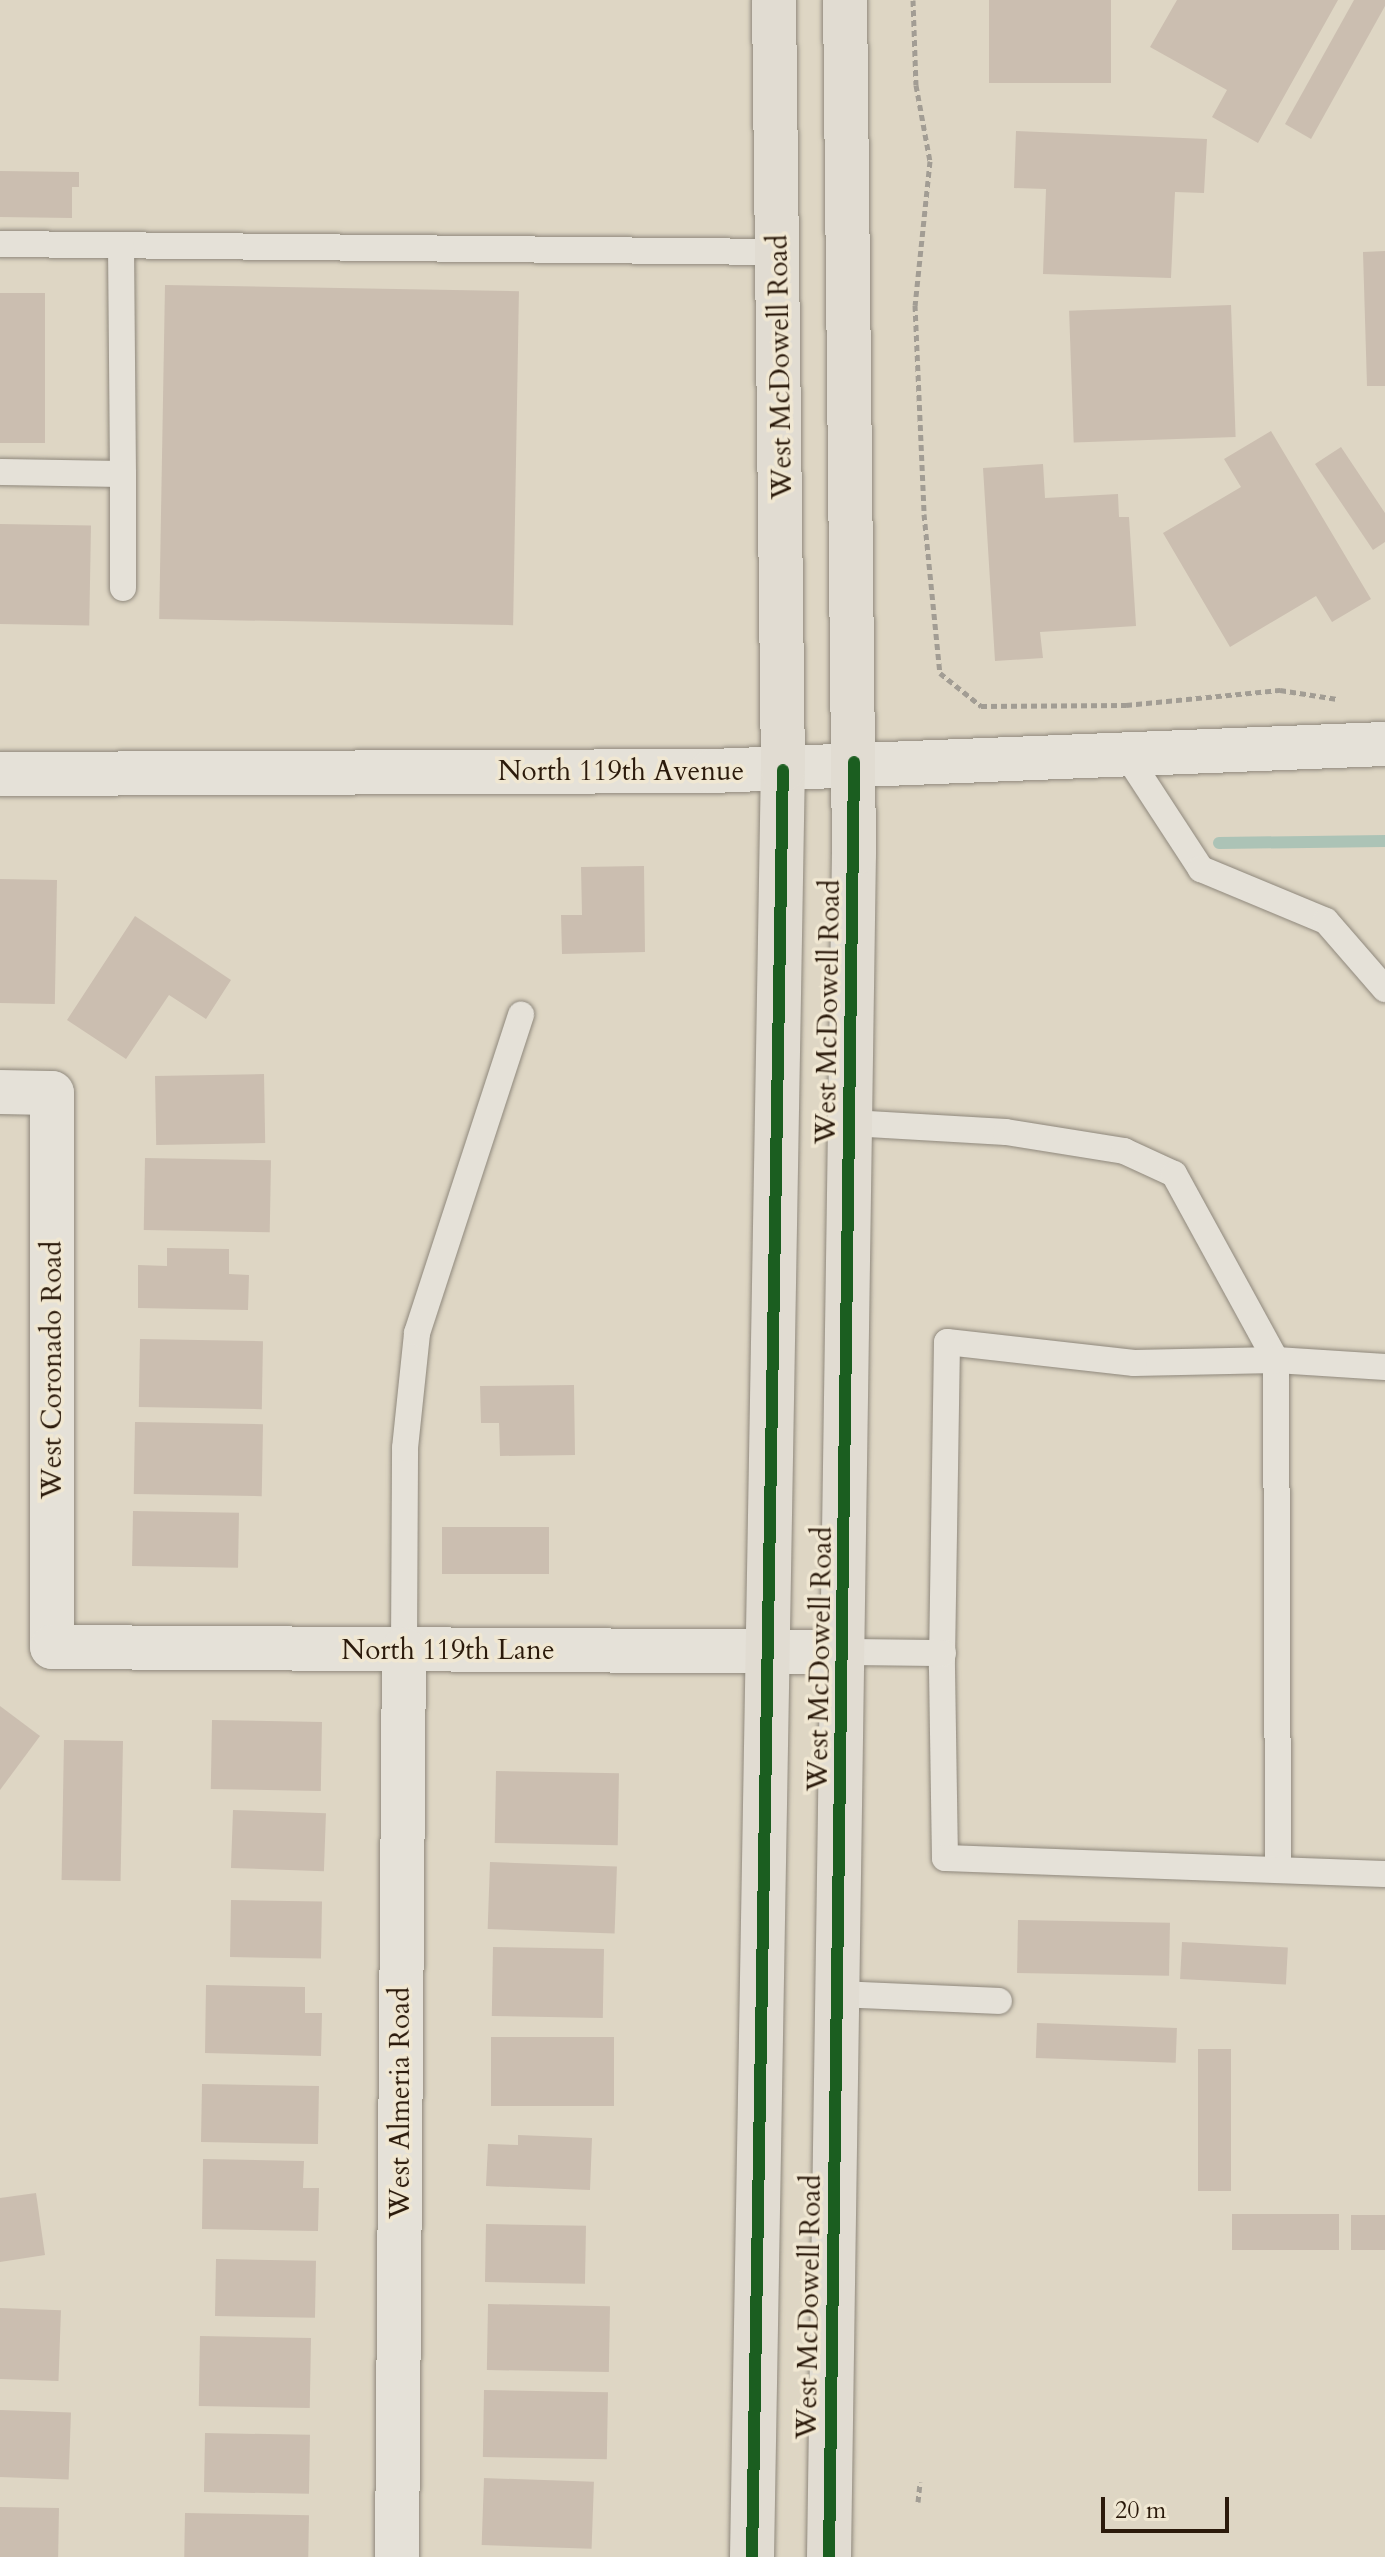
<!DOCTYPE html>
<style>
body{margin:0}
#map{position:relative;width:1385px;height:2557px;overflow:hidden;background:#ded6c4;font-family:Cardo,serif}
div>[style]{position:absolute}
.stream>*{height:12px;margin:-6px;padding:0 6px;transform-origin:6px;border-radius:6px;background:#acc3b6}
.building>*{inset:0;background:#cbbeb0;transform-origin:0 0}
.path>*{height:5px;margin-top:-2.5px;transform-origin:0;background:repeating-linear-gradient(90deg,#a29d94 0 6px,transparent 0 10px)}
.roads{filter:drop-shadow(0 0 2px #8f887c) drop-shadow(0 0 2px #8f887c)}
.lane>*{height:26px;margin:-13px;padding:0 13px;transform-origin:13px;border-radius:13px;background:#e5e1d8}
.street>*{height:44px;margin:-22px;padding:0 22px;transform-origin:22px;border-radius:22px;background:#e5e1d8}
.primary>*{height:44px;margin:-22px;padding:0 22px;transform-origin:22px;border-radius:22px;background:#e1dcd2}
.cycleway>*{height:12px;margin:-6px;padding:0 6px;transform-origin:6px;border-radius:6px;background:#1b5e20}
span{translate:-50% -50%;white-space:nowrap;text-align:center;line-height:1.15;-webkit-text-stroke:7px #f0e7d2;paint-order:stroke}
.street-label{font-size:28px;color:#2b1a0b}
.scale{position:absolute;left:1101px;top:2497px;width:128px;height:36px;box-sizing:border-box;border:4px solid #2b1a0b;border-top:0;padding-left:10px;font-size:24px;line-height:28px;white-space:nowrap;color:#2b1a0b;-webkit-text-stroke:6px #f0e7d2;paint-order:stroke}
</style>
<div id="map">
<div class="stream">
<i style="left:1219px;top:843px;width:166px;rotate:-0.7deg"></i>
</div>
<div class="building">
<i style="left:989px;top:0;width:122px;height:83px"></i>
<i style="clip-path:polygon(1177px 0,1338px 0,1258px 143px,1212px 117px,1227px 90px,1150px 47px)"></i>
<i style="clip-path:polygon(1354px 0,1385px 0,1385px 6px,1311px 139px,1285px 124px)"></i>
<i style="clip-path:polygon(1016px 131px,1207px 139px,1204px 193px,1175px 192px,1171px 278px,1043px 274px,1046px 189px,1014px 188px)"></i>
<i style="clip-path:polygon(0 171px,79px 172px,79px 187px,72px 187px,72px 218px,0 217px)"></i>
<i style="clip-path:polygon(1385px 251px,1385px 386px,1367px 386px,1363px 252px)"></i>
<i style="left:165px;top:285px;width:354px;height:334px;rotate:1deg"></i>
<i style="left:0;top:293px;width:45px;height:150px"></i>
<i style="left:1231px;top:305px;width:132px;height:162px;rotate:88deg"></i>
<i style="clip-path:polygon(1271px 431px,1371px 599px,1332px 622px,1316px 596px,1230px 647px,1163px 533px,1241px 487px,1224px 459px)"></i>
<i style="clip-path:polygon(1341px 447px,1385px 513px,1385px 542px,1373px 550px,1315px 464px)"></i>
<i style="clip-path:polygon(1043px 464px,1045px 498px,1118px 494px,1119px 517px,1129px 517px,1136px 626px,1040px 632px,1043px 658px,995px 661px,983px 468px)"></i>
<i style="left:0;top:524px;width:91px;height:100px;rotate:1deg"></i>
<i style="clip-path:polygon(644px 866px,645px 952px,562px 954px,561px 915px,582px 915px,581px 867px)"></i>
<i style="left:0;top:879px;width:57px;height:124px;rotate:1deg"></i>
<i style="clip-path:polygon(135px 916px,231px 980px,206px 1019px,169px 995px,126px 1059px,67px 1020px)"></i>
<i style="left:264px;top:1074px;width:69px;height:109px;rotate:89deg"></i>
<i style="left:145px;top:1158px;width:126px;height:72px;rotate:1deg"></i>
<i style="clip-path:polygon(167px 1248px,229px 1249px,229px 1274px,249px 1275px,248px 1310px,138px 1308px,138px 1265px,167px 1266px)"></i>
<i style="left:140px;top:1339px;width:123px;height:68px;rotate:1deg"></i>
<i style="clip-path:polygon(574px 1385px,575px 1455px,500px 1456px,499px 1423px,481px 1423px,480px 1386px)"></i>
<i style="left:135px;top:1422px;width:128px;height:72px;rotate:1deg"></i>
<i style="left:133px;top:1511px;width:106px;height:55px;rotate:1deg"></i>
<i style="left:549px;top:1527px;width:47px;height:107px;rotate:90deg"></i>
<i style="clip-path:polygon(0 1706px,40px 1736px,0 1790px)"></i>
<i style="left:212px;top:1720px;width:110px;height:69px;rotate:1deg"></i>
<i style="left:64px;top:1740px;width:59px;height:140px;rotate:1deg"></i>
<i style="left:496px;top:1771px;width:123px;height:72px;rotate:1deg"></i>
<i style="left:233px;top:1810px;width:93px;height:58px;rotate:2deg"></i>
<i style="left:490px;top:1862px;width:127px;height:67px;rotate:2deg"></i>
<i style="left:231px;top:1900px;width:91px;height:57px;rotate:1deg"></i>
<i style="left:1018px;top:1920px;width:152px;height:53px;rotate:1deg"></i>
<i style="left:1182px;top:1942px;width:106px;height:37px;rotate:3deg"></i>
<i style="left:493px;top:1947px;width:111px;height:69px;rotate:1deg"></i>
<i style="clip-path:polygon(206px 1985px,305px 1987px,305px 2013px,322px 2013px,321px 2056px,205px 2053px)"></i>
<i style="left:1037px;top:2023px;width:140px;height:35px;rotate:2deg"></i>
<i style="left:491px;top:2037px;width:123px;height:69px"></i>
<i style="left:1198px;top:2049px;width:33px;height:142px"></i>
<i style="left:202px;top:2084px;width:117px;height:58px;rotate:1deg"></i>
<i style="clip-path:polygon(518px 2135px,592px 2138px,590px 2190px,486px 2186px,488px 2144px,518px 2145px)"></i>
<i style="clip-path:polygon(203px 2159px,304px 2161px,303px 2188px,319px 2188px,318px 2231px,202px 2229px)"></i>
<i style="clip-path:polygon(36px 2193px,45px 2255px,0 2262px,0 2198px)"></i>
<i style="left:1339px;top:2214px;width:36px;height:107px;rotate:90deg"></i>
<i style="left:1351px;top:2215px;width:34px;height:35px"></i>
<i style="left:486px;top:2224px;width:100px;height:58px;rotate:1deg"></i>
<i style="left:216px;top:2259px;width:100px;height:57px;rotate:1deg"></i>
<i style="left:488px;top:2304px;width:122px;height:66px;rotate:1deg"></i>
<i style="left:0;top:2308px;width:61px;height:71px;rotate:2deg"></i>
<i style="left:200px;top:2336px;width:111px;height:70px;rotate:1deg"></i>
<i style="left:484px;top:2390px;width:124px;height:67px;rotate:1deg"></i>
<i style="left:0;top:2410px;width:71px;height:67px;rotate:2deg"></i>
<i style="left:205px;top:2433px;width:105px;height:59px;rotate:1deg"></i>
<i style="left:484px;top:2478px;width:110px;height:67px;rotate:2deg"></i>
<i style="left:0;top:2507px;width:59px;height:50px;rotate:1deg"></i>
<i style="left:185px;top:2513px;width:124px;height:44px;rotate:1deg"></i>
</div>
<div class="path">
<i style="left:913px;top:0;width:85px;rotate:88deg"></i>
<i style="left:916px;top:85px;width:77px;rotate:79.6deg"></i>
<i style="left:930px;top:161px;width:145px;rotate:95.9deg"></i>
<i style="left:915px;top:305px;width:209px;rotate:87.5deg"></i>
<i style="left:924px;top:514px;width:160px;rotate:84.3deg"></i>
<i style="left:940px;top:673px;width:53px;rotate:38.8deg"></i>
<i style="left:981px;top:706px;width:145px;rotate:-0.4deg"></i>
<i style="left:1126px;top:705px;width:155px;rotate:-5.6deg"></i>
<i style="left:1280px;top:690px;width:58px;rotate:9deg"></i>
<i style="left:918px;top:2502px;width:20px;rotate:-84deg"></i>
</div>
<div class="roads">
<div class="lane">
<i style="left:0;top:244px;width:779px;rotate:0.59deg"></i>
<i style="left:0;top:472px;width:123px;rotate:0.9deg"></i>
<i style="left:123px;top:474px;width:229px;rotate:-90.5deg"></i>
<i style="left:123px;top:474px;width:114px;rotate:90deg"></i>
<i style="left:1124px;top:751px;width:141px;rotate:56.9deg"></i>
<i style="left:1201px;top:869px;width:135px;rotate:22.6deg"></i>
<i style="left:1326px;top:921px;width:90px;rotate:49.1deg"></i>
<i style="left:851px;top:1123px;width:155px;rotate:3.3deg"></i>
<i style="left:1006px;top:1132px;width:120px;rotate:9.1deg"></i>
<i style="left:1124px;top:1151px;width:55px;rotate:24.7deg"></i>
<i style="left:1174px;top:1174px;width:212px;rotate:61.3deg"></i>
<i style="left:1276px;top:1360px;width:508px;rotate:89.77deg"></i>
<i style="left:1385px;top:1367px;width:109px;rotate:-176.3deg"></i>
<i style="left:1276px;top:1360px;width:142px;rotate:178.8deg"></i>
<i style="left:1134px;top:1363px;width:188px;rotate:-173.6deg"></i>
<i style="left:947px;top:1342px;width:327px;rotate:90.9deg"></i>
<i style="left:942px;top:1669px;width:189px;rotate:89.1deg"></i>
<i style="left:945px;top:1858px;width:440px;rotate:2.1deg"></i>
<i style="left:404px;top:1649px;width:201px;rotate:-89.7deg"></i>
<i style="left:405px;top:1448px;width:116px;rotate:-84deg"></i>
<i style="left:417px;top:1333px;width:335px;rotate:-71.9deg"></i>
<i style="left:844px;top:1652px;width:99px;rotate:0.6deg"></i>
<i style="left:839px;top:1994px;width:160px;rotate:2.5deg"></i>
</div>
<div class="street">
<i style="left:0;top:774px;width:712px;rotate:-0.24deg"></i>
<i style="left:712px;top:771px;width:674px;rotate:-2.3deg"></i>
<i style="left:0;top:1092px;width:52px;rotate:1.1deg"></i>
<i style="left:52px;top:1093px;width:554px;rotate:90deg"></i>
<i style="left:52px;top:1647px;width:792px;rotate:0.36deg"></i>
<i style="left:397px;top:2557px;width:908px;rotate:-89.56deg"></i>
</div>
<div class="primary">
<i style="left:752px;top:2557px;width:1787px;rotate:-89.01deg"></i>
<i style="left:783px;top:770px;width:770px;rotate:-90.67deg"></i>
<i style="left:829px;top:2557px;width:1703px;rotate:-89.16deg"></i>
<i style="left:854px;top:854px;width:854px;rotate:-90.6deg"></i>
</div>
</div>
<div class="cycleway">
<i style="left:752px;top:2557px;width:1787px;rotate:-89.01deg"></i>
<i style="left:829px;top:2557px;width:1795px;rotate:-89.2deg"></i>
</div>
<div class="street-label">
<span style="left:780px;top:367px;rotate:-91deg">West McDowell Road</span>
<span style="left:621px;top:771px">North 119th Avenue</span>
<span style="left:828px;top:1012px;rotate:-89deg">West McDowell Road</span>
<span style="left:52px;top:1370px;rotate:-90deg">West Coronado Road</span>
<span style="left:448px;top:1650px">North 119th Lane</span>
<span style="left:820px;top:1659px;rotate:-89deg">West McDowell Road</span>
<span style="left:400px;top:2103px;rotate:-90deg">West Almeria Road</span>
<span style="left:809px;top:2307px;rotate:-89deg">West McDowell Road</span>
</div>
<div class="scale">20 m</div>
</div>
